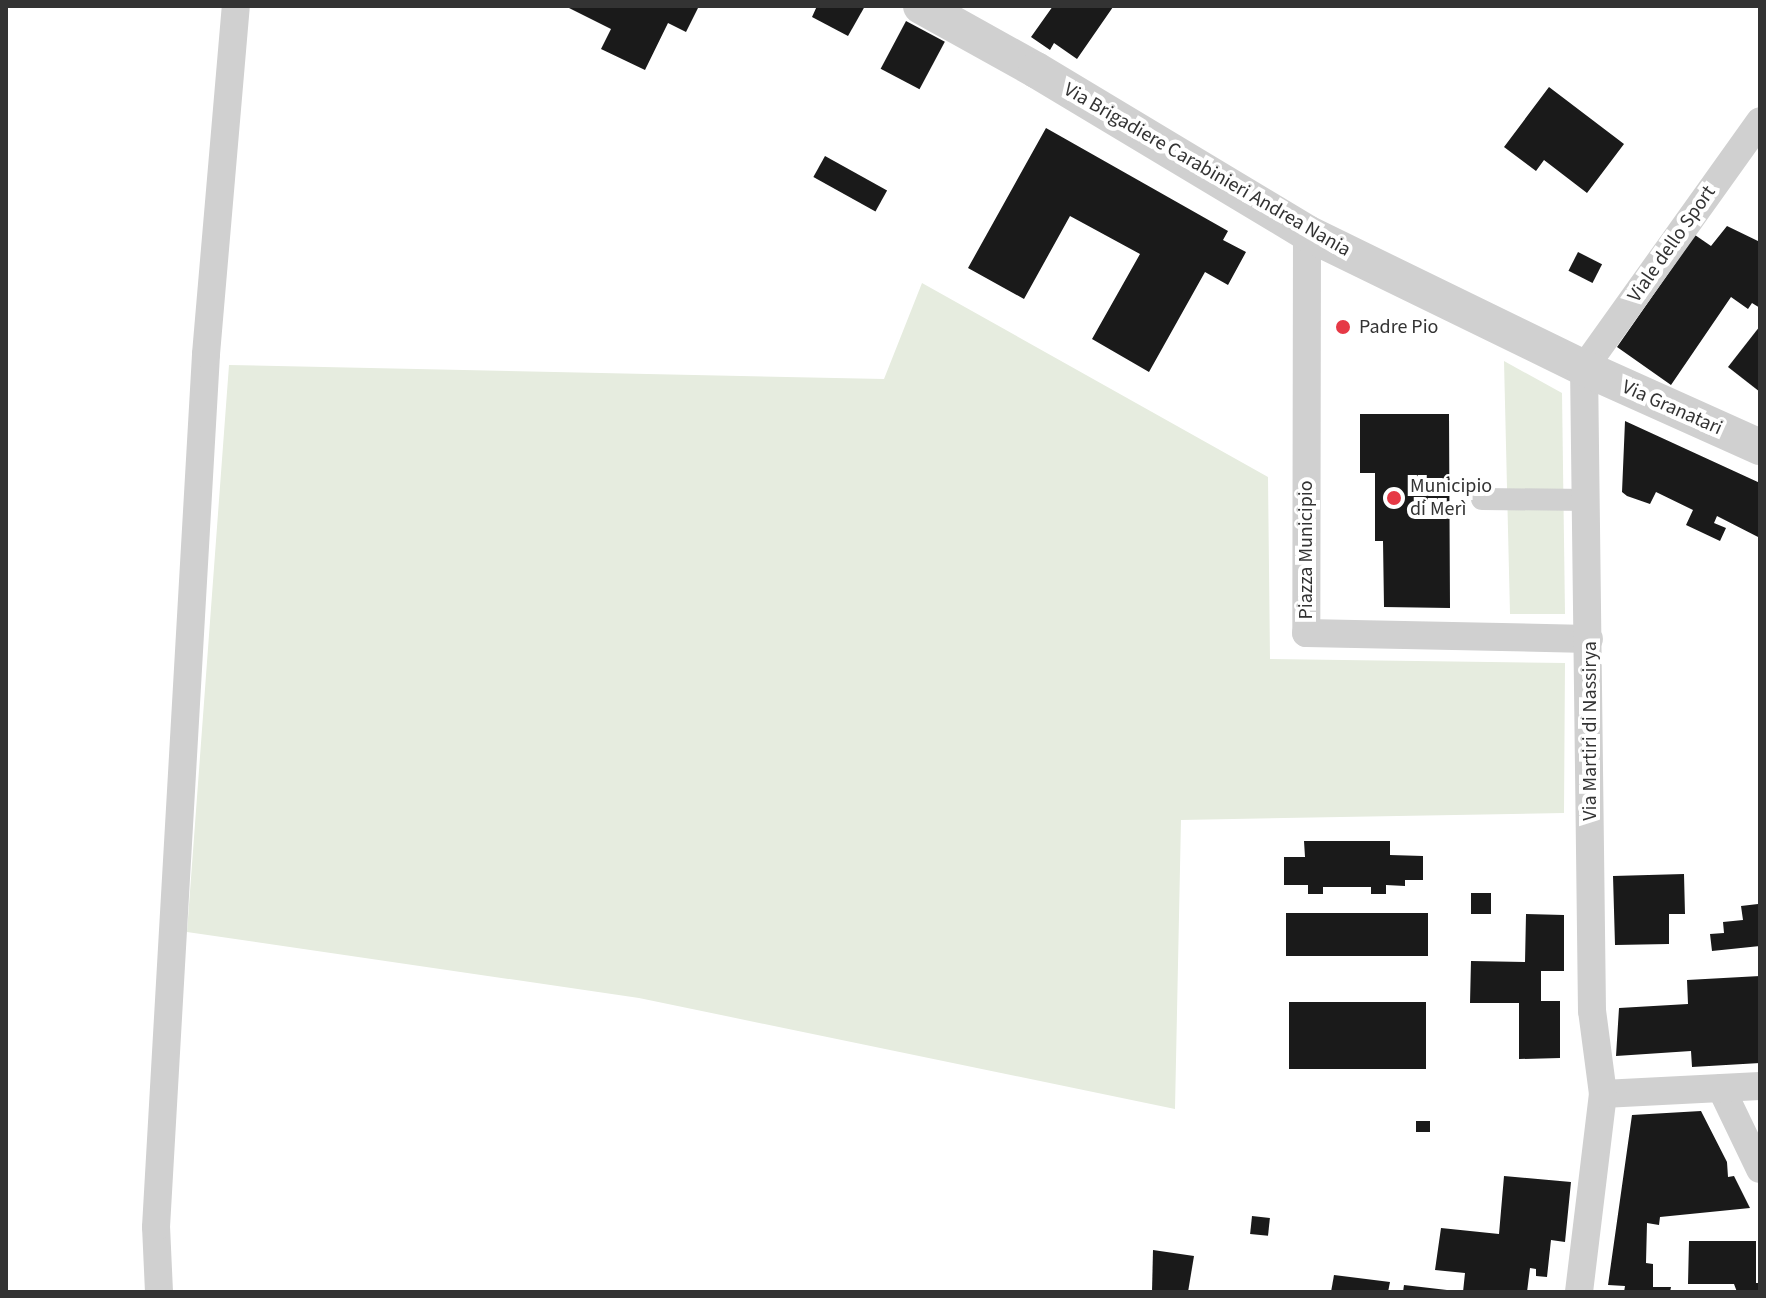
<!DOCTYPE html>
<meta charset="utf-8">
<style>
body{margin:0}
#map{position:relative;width:1766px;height:1298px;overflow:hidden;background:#fff;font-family:"Source Sans 3",sans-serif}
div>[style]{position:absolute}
.green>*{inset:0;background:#e6ecdf}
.building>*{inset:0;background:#1a1a1a;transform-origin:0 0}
.pedestrian>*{height:22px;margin:-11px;padding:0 11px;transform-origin:11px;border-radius:11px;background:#d0d0d0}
.minor>*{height:28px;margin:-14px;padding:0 14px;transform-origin:14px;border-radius:14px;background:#d0d0d0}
.tertiary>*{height:36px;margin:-18px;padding:0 18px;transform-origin:18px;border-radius:18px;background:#d0d0d0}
.dots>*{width:22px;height:22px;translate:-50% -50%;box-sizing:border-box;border:4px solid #fff;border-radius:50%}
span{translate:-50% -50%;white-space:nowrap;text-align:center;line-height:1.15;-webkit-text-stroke:8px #fff;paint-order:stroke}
.street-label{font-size:20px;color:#333}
.poi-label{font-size:20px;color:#333}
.left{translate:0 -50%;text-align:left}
.frame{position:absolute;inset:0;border:8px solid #333;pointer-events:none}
</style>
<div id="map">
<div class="green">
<i style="clip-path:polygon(922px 283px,1268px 477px,1270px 659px,1565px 663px,1564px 813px,1181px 820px,1175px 1109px,639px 998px,187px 932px,229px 365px,884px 379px)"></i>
<i style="clip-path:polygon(1504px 361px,1562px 393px,1565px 614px,1510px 614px)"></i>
</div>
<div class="building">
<i style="clip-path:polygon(565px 6px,699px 6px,686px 32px,668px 23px,645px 70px,601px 49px,611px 29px)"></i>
<i style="clip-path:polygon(817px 6px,865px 6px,848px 36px,812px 17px)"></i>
<i style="clip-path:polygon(1053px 6px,1111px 6px,1113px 7px,1077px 59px,1054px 43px,1050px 50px,1031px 37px)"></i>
<i style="left:906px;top:21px;width:44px;height:54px;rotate:28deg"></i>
<i style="clip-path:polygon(1549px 87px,1624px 144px,1587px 193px,1544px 160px,1536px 171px,1504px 147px)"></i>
<i style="clip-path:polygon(1046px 128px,1228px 231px,1223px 240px,1246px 252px,1228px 285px,1205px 272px,1149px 372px,1092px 339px,1140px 254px,1070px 216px,1024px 299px,968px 268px)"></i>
<i style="left:825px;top:156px;width:71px;height:24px;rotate:29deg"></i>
<i style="clip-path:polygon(1727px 226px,1760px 242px,1760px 308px,1752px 303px,1748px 309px,1731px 297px,1671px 385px,1617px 347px,1695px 235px,1711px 246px)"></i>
<i style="left:1578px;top:252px;width:27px;height:21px;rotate:27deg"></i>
<i style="clip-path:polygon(1760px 326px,1760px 392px,1728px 367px)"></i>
<i style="clip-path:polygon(1360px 414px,1449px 414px,1450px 608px,1384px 607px,1383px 541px,1375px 541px,1375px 473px,1360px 473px)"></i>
<i style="clip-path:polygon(1625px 421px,1760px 483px,1760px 538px,1717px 516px,1714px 523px,1726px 528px,1720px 541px,1686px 525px,1693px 510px,1656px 492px,1650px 504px,1627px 496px,1622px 492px)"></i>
<i style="clip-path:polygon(1304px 841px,1390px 841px,1390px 855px,1423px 856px,1423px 880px,1405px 880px,1405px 886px,1386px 885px,1386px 894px,1371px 894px,1371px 887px,1323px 887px,1323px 894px,1308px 894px,1308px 885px,1284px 885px,1284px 857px,1305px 857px)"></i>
<i style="clip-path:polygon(1684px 874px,1685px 914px,1669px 914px,1669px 944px,1615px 945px,1613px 876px)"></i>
<i style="left:1491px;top:893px;width:21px;height:20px;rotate:90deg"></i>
<i style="clip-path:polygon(1758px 904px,1760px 946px,1712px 951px,1710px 934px,1724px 933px,1723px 922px,1743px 920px,1741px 906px)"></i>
<i style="left:1286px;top:913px;width:142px;height:43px"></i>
<i style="clip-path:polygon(1526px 914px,1564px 915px,1564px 971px,1541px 971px,1541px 1001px,1560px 1001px,1560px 1058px,1519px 1059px,1519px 1003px,1470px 1003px,1471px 961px,1525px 962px)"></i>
<i style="clip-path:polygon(1760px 976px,1760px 1063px,1692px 1067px,1691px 1051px,1616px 1056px,1619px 1008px,1688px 1004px,1687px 980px)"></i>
<i style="left:1289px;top:1002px;width:137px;height:67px"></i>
<i style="clip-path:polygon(1701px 1111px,1727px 1162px,1728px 1177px,1734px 1176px,1750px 1208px,1660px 1217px,1659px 1225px,1647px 1223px,1646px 1263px,1653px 1264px,1653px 1287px,1671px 1287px,1670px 1292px,1624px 1292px,1625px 1286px,1608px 1285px,1632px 1115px)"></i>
<i style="left:1416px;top:1121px;width:14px;height:11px"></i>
<i style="clip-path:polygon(1504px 1176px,1571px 1182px,1565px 1242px,1551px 1240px,1547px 1277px,1536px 1276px,1536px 1269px,1530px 1268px,1527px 1292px,1463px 1292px,1465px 1273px,1435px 1270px,1441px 1228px,1499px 1234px)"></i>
<i style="left:1252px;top:1216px;width:18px;height:18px;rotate:6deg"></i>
<i style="clip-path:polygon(1689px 1241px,1756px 1241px,1756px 1283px,1760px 1283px,1760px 1292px,1737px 1292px,1734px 1284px,1688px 1284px)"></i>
<i style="clip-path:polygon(1153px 1250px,1194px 1256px,1188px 1292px,1152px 1292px)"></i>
<i style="clip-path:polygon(1334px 1275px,1390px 1282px,1388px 1292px,1331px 1292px)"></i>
<i style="clip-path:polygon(1404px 1285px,1447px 1290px,1447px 1292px,1403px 1292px)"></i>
</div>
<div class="pedestrian">
<i style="left:1482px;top:499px;width:106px;rotate:0.5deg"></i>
</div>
<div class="minor">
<i style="left:1307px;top:233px;width:400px;rotate:90.1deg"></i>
<i style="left:1306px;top:633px;width:283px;rotate:1.2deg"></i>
<i style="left:1721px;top:1088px;width:90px;rotate:64.3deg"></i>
<i style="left:1603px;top:1094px;width:157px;rotate:-2.9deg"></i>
<i style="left:159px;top:1292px;width:65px;rotate:-92.6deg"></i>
<i style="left:156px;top:1227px;width:874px;rotate:-86.72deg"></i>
<i style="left:206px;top:354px;width:349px;rotate:-85.1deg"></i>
<i style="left:1579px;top:1292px;width:199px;rotate:-83.1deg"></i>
<i style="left:1603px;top:1094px;width:84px;rotate:-97.5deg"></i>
<i style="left:1592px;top:1011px;width:643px;rotate:-90.71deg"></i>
<i style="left:1584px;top:368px;width:303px;rotate:-54.5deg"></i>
</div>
<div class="tertiary">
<i style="left:921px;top:6px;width:132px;rotate:29.1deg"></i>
<i style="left:1036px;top:70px;width:316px;rotate:31deg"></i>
<i style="left:1307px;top:233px;width:308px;rotate:26deg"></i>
<i style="left:1584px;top:368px;width:193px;rotate:24.2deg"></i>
</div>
<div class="dots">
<i style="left:1343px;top:327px;background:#e63946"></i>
<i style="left:1394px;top:498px;background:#e63946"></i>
</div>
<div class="street-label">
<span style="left:1207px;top:170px;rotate:30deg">Via Brigadiere Carabinieri Andrea Nania</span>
<span style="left:1672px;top:244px;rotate:-55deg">Viale dello Sport</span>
<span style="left:1672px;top:408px;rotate:24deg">Via Granatari</span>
<span style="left:1306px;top:550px;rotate:-90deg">Piazza Municipio</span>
<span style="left:1590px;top:731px;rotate:-90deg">Via Martiri di Nassirya</span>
</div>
<div class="poi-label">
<span class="left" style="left:1359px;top:327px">Padre Pio</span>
<span class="left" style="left:1410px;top:498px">Municipio<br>di Merì</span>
</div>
<div class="frame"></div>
</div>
